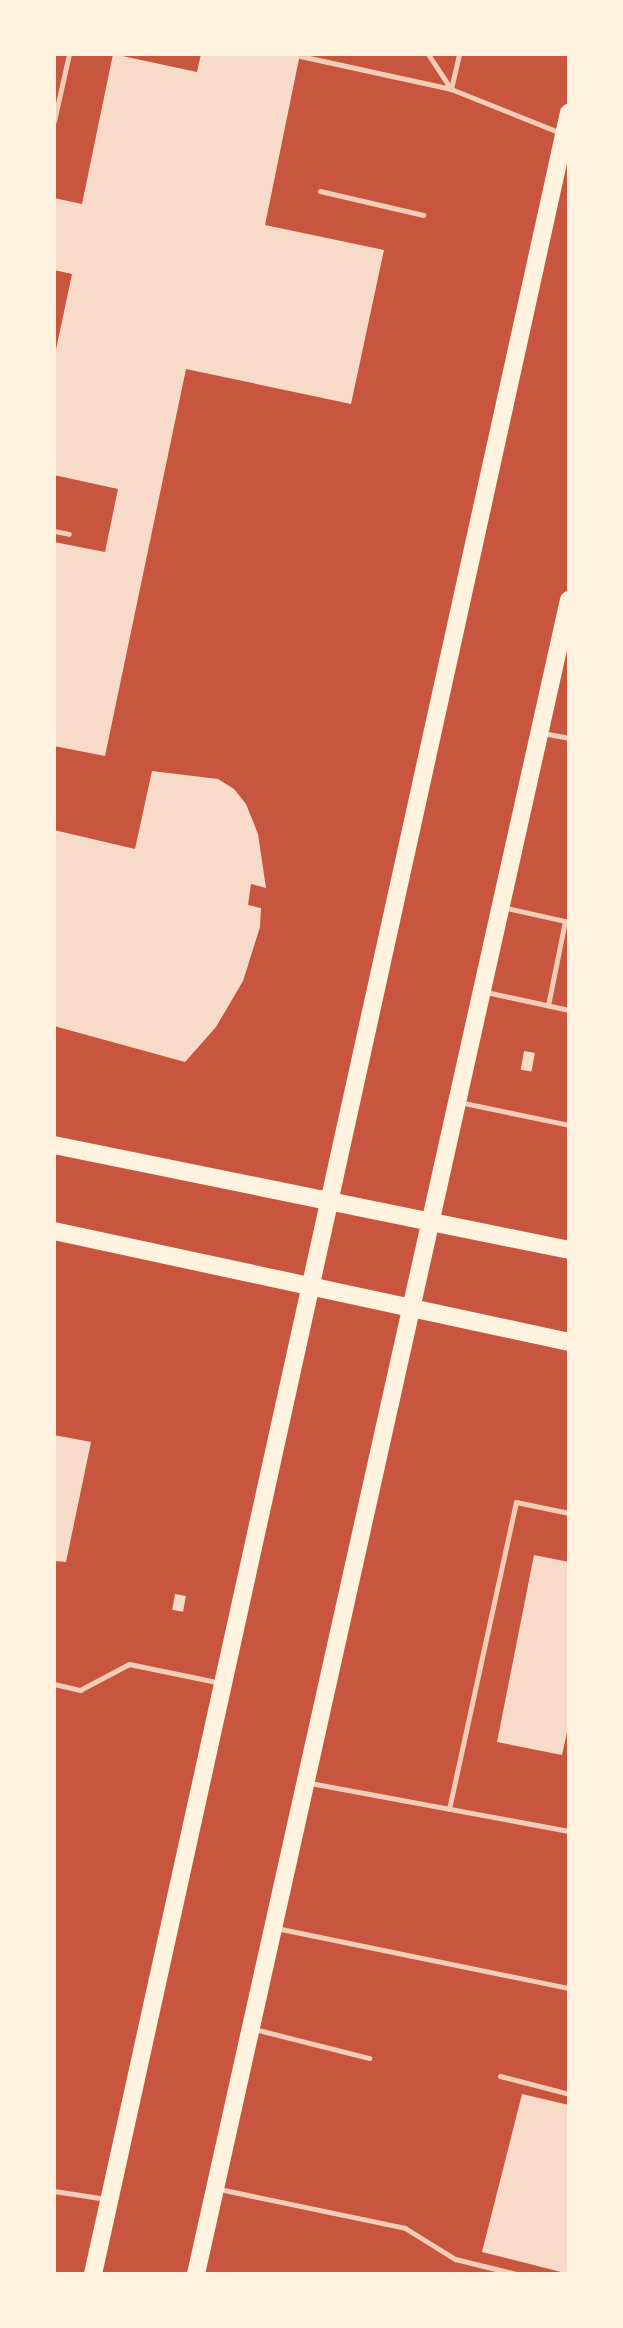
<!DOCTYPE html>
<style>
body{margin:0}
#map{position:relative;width:623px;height:2328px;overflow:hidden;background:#c8553d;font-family:"Archivo Narrow",sans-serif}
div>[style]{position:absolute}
.building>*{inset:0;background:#f7dbc8;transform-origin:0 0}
.service>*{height:5px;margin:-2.5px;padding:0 2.5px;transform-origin:2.5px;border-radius:2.5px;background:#f1ccb7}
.primary>*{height:18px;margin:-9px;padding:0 9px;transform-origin:9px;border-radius:9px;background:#fff3e0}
span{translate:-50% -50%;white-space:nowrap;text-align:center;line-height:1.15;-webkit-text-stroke:5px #fff3e0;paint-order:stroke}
.frame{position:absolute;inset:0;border:56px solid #fff3e0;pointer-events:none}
</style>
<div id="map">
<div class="building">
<i style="clip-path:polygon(113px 54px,197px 72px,201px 54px,300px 54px,265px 225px,384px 250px,351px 404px,186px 369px,105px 756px,54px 746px,54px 542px,105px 552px,118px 489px,54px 475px,54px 359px,72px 274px,54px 270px,54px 198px,82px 204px)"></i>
<i style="clip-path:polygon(152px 771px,218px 779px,234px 789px,246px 804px,258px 834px,266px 888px,251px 884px,248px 905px,261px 908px,260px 927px,243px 981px,216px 1027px,185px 1062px,54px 1026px,54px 830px,135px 849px)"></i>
<i style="left:524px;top:1051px;width:11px;height:19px;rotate:10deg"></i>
<i style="clip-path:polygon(54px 1435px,91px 1442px,66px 1562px,54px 1561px)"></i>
<i style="clip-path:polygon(534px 1555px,569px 1562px,569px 1723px,562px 1755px,497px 1742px)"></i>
<i style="left:175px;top:1594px;width:11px;height:16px;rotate:10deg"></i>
<i style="clip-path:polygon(522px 2094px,569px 2105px,569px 2274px,482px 2252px)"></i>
</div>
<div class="service">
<i style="left:428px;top:54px;width:42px;rotate:56.7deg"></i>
<i style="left:300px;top:56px;width:155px;rotate:12.3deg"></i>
<i style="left:451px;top:89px;width:118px;rotate:21.8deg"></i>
<i style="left:451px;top:89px;width:36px;rotate:-77deg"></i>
<i style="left:54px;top:121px;width:69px;rotate:-77.4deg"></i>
<i style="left:320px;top:191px;width:106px;rotate:13.1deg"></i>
<i style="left:54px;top:531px;width:15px;rotate:11deg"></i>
<i style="left:542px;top:733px;width:27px;rotate:10deg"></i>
<i style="left:502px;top:907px;width:65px;rotate:12.5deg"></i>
<i style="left:565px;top:921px;width:86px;rotate:101.4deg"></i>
<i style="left:486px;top:992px;width:85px;rotate:12.2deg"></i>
<i style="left:459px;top:1102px;width:112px;rotate:11.8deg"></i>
<i style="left:54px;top:1684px;width:27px;rotate:13deg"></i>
<i style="left:80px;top:1690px;width:55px;rotate:-28deg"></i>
<i style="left:129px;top:1664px;width:94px;rotate:11.7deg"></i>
<i style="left:310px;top:1783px;width:263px;rotate:10.5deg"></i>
<i style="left:449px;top:1809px;width:314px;rotate:-77.7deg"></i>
<i style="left:516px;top:1502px;width:54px;rotate:11.7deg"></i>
<i style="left:276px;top:1928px;width:299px;rotate:11.6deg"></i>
<i style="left:254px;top:2029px;width:119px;rotate:14.2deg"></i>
<i style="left:500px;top:2076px;width:71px;rotate:14.6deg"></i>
<i style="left:219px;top:2189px;width:190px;rotate:11.8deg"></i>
<i style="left:405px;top:2228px;width:59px;rotate:31.8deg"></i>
<i style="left:455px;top:2259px;width:63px;rotate:13.8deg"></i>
<i style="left:54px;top:2191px;width:53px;rotate:8.7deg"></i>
</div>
<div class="primary">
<i style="left:54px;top:1145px;width:526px;rotate:11.52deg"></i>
<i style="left:54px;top:1231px;width:527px;rotate:12.16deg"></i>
<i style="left:93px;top:2274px;width:2213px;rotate:-77.58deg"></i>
<i style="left:196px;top:2274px;width:1715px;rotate:-77.44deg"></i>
</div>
<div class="frame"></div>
</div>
